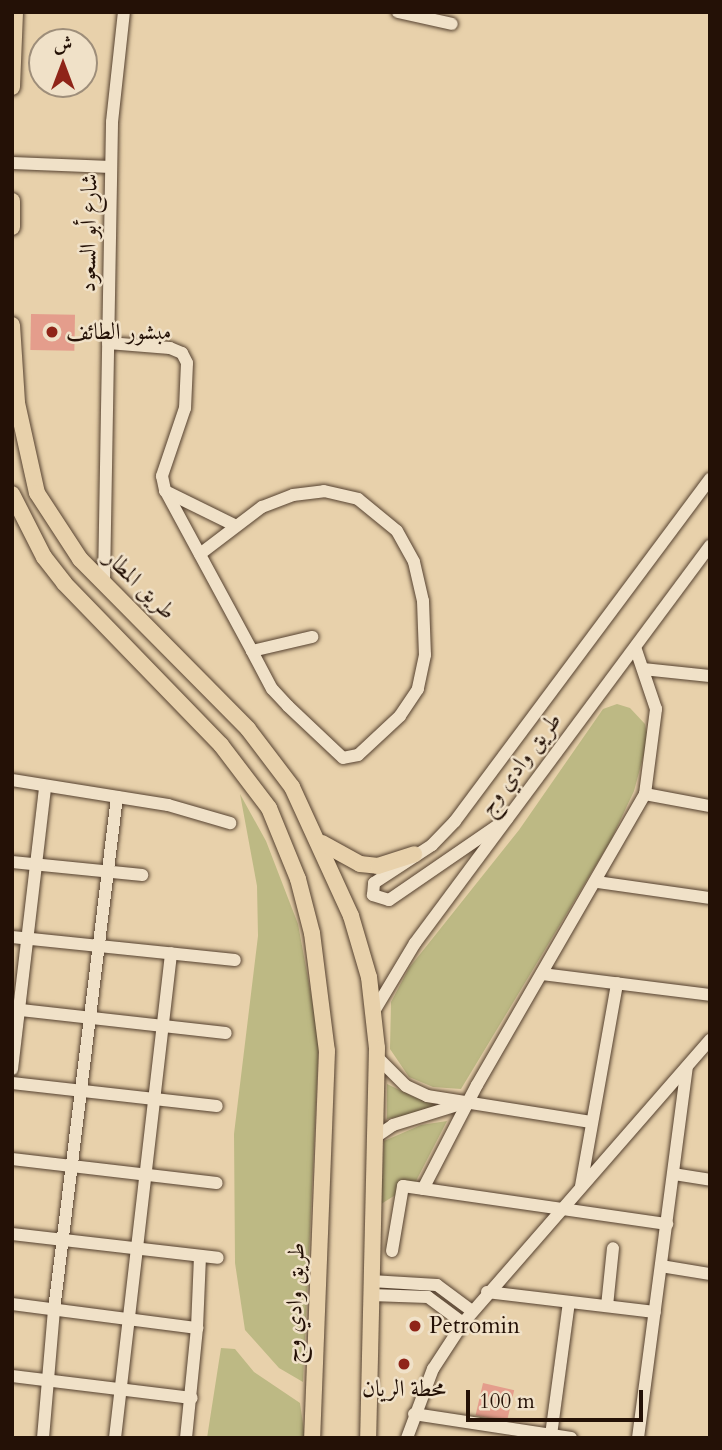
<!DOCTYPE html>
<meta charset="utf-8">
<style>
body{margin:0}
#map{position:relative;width:722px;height:1450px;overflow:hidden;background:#e8d1ab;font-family:Cardo,Amiri,serif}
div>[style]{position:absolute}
.green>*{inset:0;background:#bdb984}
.building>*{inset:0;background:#e49d8c;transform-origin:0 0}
.roads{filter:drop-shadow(0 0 2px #55412f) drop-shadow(0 0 2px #55412f)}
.minor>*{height:12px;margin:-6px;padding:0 6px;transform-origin:6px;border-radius:6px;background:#f0e1c8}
.major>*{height:16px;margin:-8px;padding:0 8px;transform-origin:8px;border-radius:8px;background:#e8d1ab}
.dots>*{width:19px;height:19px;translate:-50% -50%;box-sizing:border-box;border:4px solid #f0e1c8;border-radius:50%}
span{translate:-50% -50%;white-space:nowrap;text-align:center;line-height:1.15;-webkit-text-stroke:5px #f0e1c8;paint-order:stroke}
.street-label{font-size:23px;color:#241106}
.poi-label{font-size:23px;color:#241106}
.left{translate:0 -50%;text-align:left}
.frame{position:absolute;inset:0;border:14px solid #241106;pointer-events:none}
.north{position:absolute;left:28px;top:28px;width:70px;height:70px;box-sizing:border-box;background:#f0e1c8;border:2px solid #9e8e7a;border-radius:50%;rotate:0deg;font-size:19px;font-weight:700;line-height:28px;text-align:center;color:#241106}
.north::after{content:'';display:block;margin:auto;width:24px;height:32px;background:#8f2418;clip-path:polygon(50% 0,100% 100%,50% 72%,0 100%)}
.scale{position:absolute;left:466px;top:1390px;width:177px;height:32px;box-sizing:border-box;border:4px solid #241106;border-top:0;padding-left:9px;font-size:21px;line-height:24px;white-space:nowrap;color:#241106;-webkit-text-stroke:5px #f0e1c8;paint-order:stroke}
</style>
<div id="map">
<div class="green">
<i style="clip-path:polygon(617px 704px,630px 708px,645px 724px,648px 739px,634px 791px,611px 840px,461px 1089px,433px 1087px,409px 1077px,390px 1049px,391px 1002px,409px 968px,519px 830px,603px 709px)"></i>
<i style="clip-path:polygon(240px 794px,266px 841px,298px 924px,319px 1038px,303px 1382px,279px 1368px,245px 1330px,235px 1263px,234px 1134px,258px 936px,257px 886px)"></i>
<i style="clip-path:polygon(387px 1084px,414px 1097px,443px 1108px,387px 1119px)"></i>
<i style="clip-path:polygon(447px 1121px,415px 1183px,381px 1204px,384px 1141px,421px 1125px)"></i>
<i style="clip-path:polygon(221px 1348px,235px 1349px,254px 1372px,300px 1403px,305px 1438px,207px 1438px)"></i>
</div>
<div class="building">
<i style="left:31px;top:314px;width:44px;height:36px;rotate:1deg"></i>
<i style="left:483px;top:1383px;width:32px;height:33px;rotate:13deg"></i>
</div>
<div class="roads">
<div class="minor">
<i style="left:398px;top:12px;width:55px;rotate:12.5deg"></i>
<i style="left:12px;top:163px;width:99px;rotate:2.3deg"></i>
<i style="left:108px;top:343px;width:62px;rotate:4.6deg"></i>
<i style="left:170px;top:348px;width:13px;rotate:23deg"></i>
<i style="left:182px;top:353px;width:11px;rotate:63deg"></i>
<i style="left:187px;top:363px;width:45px;rotate:92.5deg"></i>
<i style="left:185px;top:408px;width:72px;rotate:108.7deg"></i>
<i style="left:162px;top:476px;width:14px;rotate:78deg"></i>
<i style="left:165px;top:490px;width:183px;rotate:61.6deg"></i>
<i style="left:252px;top:651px;width:62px;rotate:-13.1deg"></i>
<i style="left:165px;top:491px;width:77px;rotate:26.2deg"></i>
<i style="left:200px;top:554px;width:78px;rotate:-37.2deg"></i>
<i style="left:262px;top:507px;width:33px;rotate:-21deg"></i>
<i style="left:293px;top:495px;width:31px;rotate:-7deg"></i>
<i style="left:324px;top:491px;width:35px;rotate:13deg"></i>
<i style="left:358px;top:499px;width:50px;rotate:39.4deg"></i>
<i style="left:397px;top:531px;width:35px;rotate:61deg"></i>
<i style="left:414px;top:562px;width:40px;rotate:77deg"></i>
<i style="left:423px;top:601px;width:54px;rotate:87.9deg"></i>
<i style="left:425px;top:655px;width:35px;rotate:102deg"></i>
<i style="left:418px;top:689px;width:32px;rotate:124deg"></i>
<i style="left:400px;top:716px;width:57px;rotate:137.1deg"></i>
<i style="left:358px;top:755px;width:15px;rotate:169deg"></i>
<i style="left:343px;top:758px;width:76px;rotate:-136.6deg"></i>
<i style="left:288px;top:706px;width:23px;rotate:-133deg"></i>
<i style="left:272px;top:689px;width:43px;rotate:-117.8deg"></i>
<i style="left:104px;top:582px;width:460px;rotate:-89deg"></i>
<i style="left:112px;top:122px;width:111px;rotate:-83.8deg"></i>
<i style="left:643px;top:669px;width:67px;rotate:6deg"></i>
<i style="left:12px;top:780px;width:158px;rotate:9.1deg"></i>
<i style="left:168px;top:805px;width:65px;rotate:16.2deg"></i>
<i style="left:645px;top:794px;width:66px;rotate:10.5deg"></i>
<i style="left:507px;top:819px;width:143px;rotate:145.5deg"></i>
<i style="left:389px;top:900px;width:17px;rotate:-163deg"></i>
<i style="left:373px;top:895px;width:12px;rotate:-85deg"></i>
<i style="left:374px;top:883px;width:69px;rotate:-33.2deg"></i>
<i style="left:432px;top:845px;width:33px;rotate:-46deg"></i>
<i style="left:455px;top:821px;width:427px;rotate:-53.3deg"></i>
<i style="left:12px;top:862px;width:131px;rotate:5.7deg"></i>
<i style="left:597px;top:882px;width:114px;rotate:8.1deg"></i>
<i style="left:12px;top:937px;width:224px;rotate:5.9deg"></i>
<i style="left:542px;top:974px;width:169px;rotate:7.1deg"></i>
<i style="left:12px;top:1009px;width:215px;rotate:6.4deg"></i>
<i style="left:373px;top:1013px;width:82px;rotate:-59deg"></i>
<i style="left:415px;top:943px;width:495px;rotate:-53.4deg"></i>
<i style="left:376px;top:1056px;width:42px;rotate:45deg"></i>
<i style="left:406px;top:1086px;width:23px;rotate:25deg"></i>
<i style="left:427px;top:1096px;width:166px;rotate:9deg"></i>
<i style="left:12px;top:1069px;width:285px;rotate:-83.3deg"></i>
<i style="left:12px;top:1083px;width:206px;rotate:6.4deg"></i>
<i style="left:374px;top:1138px;width:23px;rotate:-34deg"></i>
<i style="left:393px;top:1125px;width:74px;rotate:-17.2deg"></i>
<i style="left:12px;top:1159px;width:206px;rotate:6.7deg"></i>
<i style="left:674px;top:1174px;width:36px;rotate:9deg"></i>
<i style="left:581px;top:1186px;width:206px;rotate:-79.9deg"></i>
<i style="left:423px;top:1189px;width:117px;rotate:-62.6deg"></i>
<i style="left:477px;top:1085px;width:336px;rotate:-60deg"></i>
<i style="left:645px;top:794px;width:86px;rotate:-82.6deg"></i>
<i style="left:656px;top:709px;width:65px;rotate:-108.7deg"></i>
<i style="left:12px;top:1234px;width:207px;rotate:6.6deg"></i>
<i style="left:392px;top:1251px;width:66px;rotate:-80.4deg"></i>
<i style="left:403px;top:1186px;width:267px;rotate:8.2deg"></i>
<i style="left:661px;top:1266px;width:50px;rotate:9.3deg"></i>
<i style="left:371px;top:1281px;width:66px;rotate:3.5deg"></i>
<i style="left:437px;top:1285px;width:44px;rotate:36.6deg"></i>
<i style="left:487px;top:1292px;width:169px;rotate:6.8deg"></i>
<i style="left:371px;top:1295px;width:57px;rotate:2deg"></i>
<i style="left:428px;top:1297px;width:44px;rotate:36.6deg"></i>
<i style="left:12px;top:1304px;width:187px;rotate:7.4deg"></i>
<i style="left:197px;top:1328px;width:71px;rotate:-87.6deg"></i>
<i style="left:607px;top:1306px;width:58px;rotate:-84.1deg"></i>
<i style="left:12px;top:1376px;width:181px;rotate:7deg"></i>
<i style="left:414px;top:1414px;width:159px;rotate:8.7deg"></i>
<i style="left:551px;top:1435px;width:134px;rotate:-82.3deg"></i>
<i style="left:43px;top:1438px;width:128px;rotate:-85.1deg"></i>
<i style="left:54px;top:1310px;width:517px;rotate:-83deg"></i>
<i style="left:115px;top:1438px;width:488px;rotate:-83.4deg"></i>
<i style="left:186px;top:1438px;width:111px;rotate:-84.3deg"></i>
<i style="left:407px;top:1438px;width:74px;rotate:-69.4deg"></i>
<i style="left:433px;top:1369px;width:55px;rotate:-56.9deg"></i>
<i style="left:463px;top:1323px;width:376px;rotate:-48.9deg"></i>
<i style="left:638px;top:1438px;width:374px;rotate:-82.5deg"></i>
</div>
<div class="major">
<i style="left:12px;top:87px;width:75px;rotate:-87.7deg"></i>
<i style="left:12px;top:201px;width:26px;rotate:90deg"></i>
<i style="left:12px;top:325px;width:78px;rotate:86.3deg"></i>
<i style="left:17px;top:403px;width:92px;rotate:77.5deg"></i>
<i style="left:37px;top:493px;width:79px;rotate:56.9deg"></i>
<i style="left:80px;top:559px;width:239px;rotate:45.3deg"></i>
<i style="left:248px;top:729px;width:73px;rotate:52.8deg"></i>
<i style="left:292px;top:787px;width:142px;rotate:65.4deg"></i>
<i style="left:351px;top:916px;width:64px;rotate:73.6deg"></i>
<i style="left:369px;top:977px;width:71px;rotate:83.6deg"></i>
<i style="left:377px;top:1048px;width:390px;rotate:91.3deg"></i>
<i style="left:12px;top:494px;width:71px;rotate:63.1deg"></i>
<i style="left:44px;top:557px;width:33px;rotate:52deg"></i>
<i style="left:64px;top:583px;width:226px;rotate:45.9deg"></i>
<i style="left:221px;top:745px;width:79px;rotate:52.7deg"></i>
<i style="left:269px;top:808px;width:77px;rotate:67.8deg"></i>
<i style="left:298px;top:879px;width:56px;rotate:75.5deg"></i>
<i style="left:312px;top:933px;width:119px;rotate:82.8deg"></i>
<i style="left:327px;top:1051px;width:387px;rotate:92.2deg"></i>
<i style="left:322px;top:843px;width:43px;rotate:28.9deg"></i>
<i style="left:360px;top:864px;width:18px;rotate:6deg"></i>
<i style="left:378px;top:866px;width:38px;rotate:-18deg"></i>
</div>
</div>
<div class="dots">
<i style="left:52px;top:332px;background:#8f2418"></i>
<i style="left:415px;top:1326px;background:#8f2418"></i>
<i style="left:404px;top:1364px;background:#8f2418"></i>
</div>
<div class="street-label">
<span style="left:89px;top:233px;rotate:-89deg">شارع أبو السعود</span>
<span style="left:140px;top:585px;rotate:44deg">طريق المطار</span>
<span style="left:520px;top:764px;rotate:-53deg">طريق وادي وج</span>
<span style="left:295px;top:1303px;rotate:-88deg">طريق وادي وج</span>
</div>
<div class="poi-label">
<span class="left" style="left:66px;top:332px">مبشور الطائف</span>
<span class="left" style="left:429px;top:1326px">Petromin</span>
<span style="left:404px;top:1389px">محطة الريان</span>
</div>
<div class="frame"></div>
<div class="north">ش</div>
<div class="scale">100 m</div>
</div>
